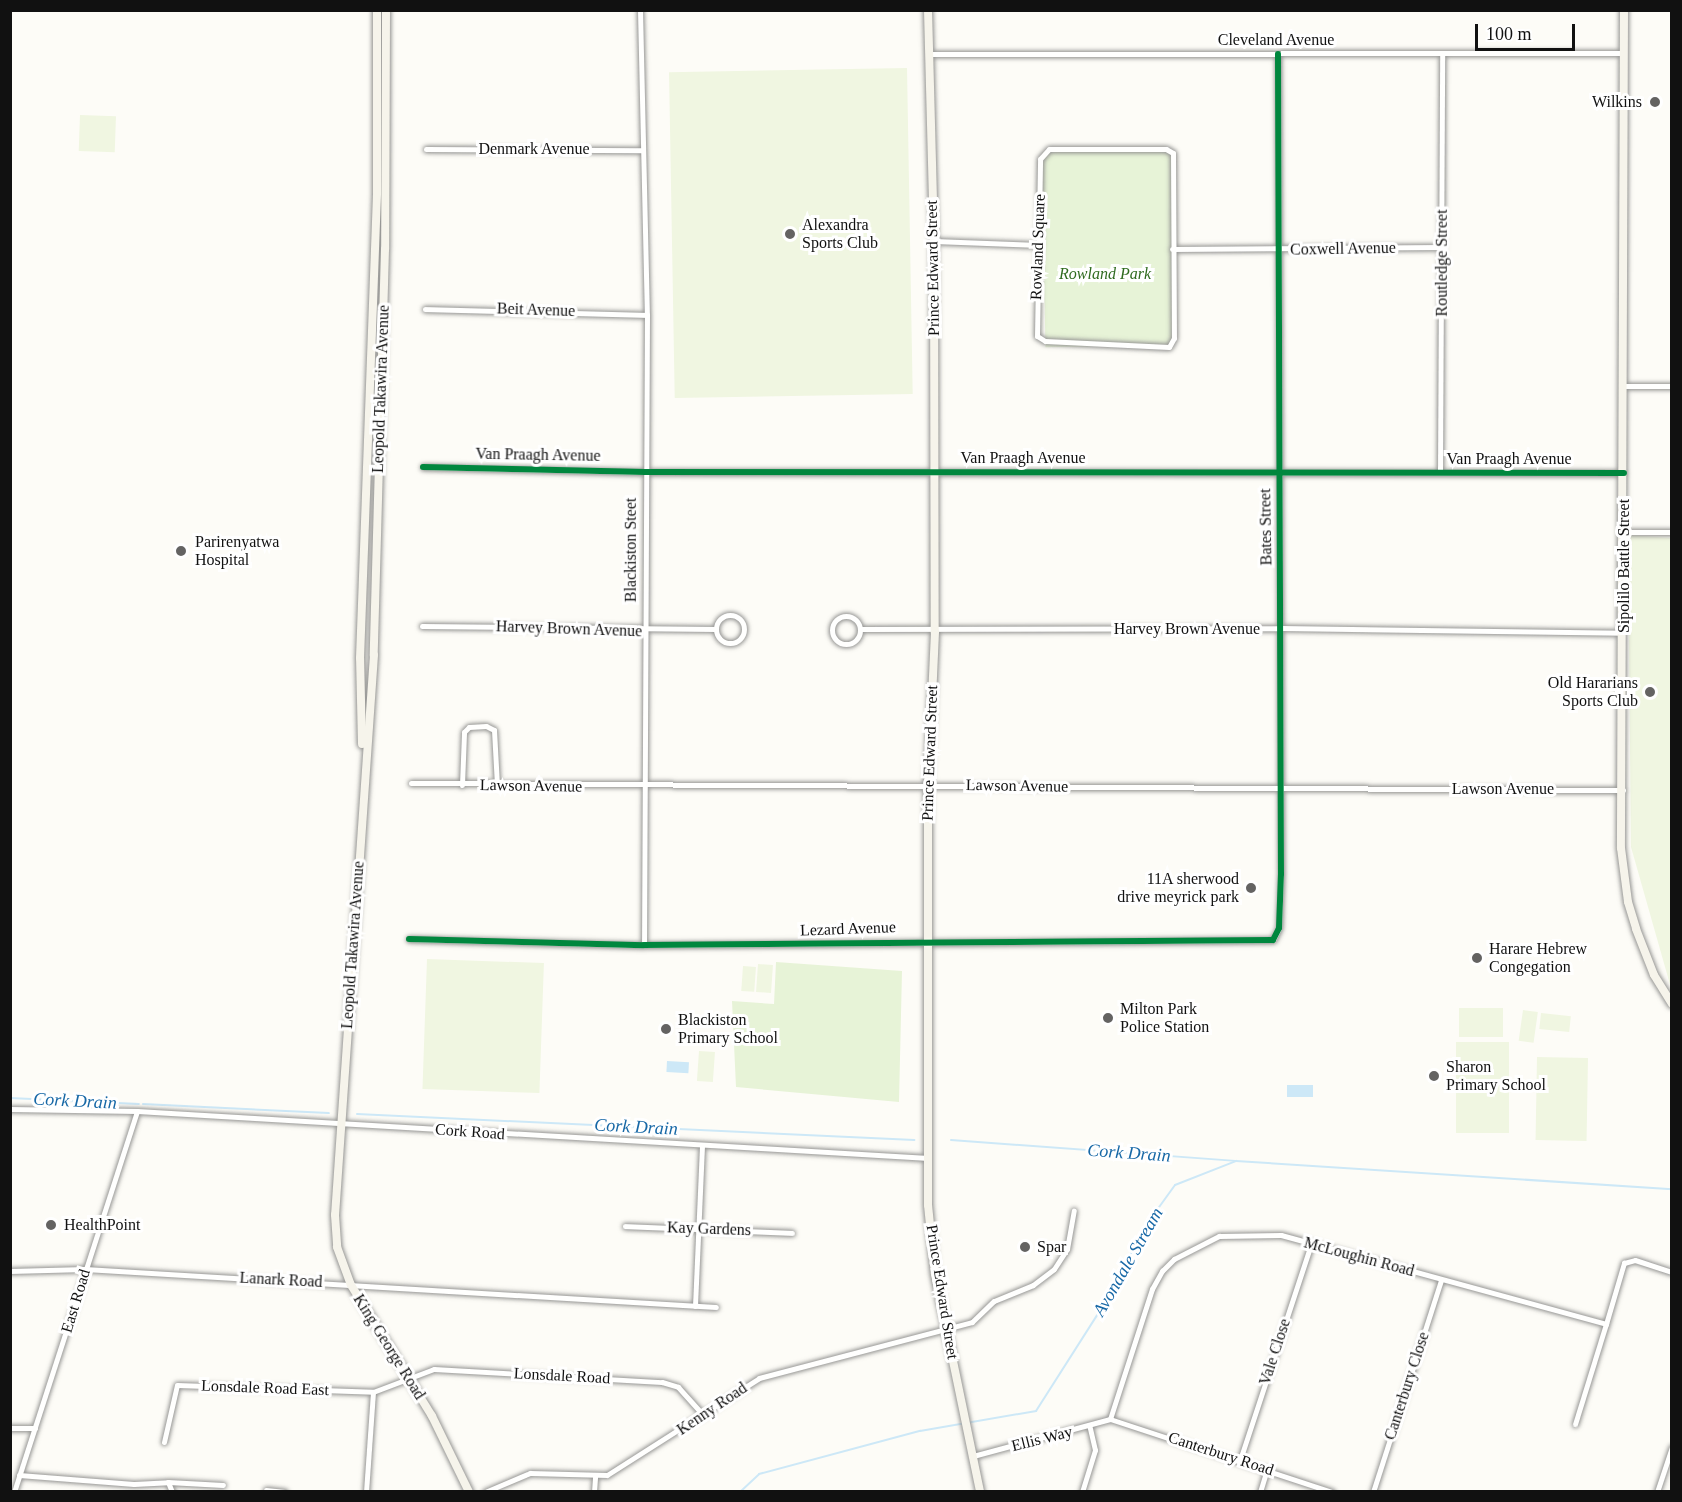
<!DOCTYPE html>
<style>
body{margin:0}
#map{position:relative;width:1682px;height:1502px;overflow:hidden;background:#fdfcf7;font-family:Georgia,serif}
div>[style]{position:absolute}
.green>*{inset:0;background:#e7f3d7;transform-origin:0 0}
.pitch>*{inset:0;background:#f0f6e1;transform-origin:0 0}
.water>*{inset:0;background:#cde8f7;transform-origin:0 0}
.stream>*{height:2px;margin:-1px;padding:0 1px;transform-origin:1px;border-radius:1px;background:#cde8f7}
.roads{filter:drop-shadow(0 0 2px #979795) drop-shadow(0 0 2px #979795)}
.street>*{height:5px;margin:-2.5px;padding:0 2.5px;transform-origin:2.5px;border-radius:2.5px;background:#fffffe}
.street>.ring{margin:-2.5px;padding:0;box-sizing:content-box;background:none;border:5px solid #fffffe;border-radius:50%}
.secondary>*{height:8px;margin:-4px;padding:0 4px;transform-origin:4px;border-radius:4px;background:#f6f4eb}
.cycleway>*{height:6px;margin:-3px;padding:0 3px;transform-origin:3px;border-radius:3px;background:#00873e}
.dots>*{width:16px;height:16px;translate:-50% -50%;box-sizing:border-box;border:3px solid #fff;border-radius:50%}
span{translate:-50% -50%;white-space:nowrap;text-align:center;line-height:1.15;-webkit-text-stroke:6px #fff;paint-order:stroke}
.street-label{font-size:16px;color:#111}
.poi-label{font-size:16px;color:#111}
.right{translate:-100% -50%;text-align:right}
.left{translate:0 -50%;text-align:left}
.park-label{font-size:16px;color:#2f6b1f;font-style:italic}
.water-label{font-size:18px;color:#1768a6;font-style:italic}
.frame{position:absolute;inset:0;border:12px solid #111;pointer-events:none}
.scale{position:absolute;left:1475px;top:24px;width:100px;height:27px;box-sizing:border-box;border:3px solid #111;border-top:0;padding-left:8px;font-size:18px;line-height:21px;white-space:nowrap;color:#111;-webkit-text-stroke:4px #fff;paint-order:stroke}
</style>
<div id="map">
<div class="green">
<i style="left:1171px;top:150px;width:195px;height:129px;rotate:89deg"></i>
<i style="clip-path:polygon(776px 962px,902px 971px,899px 1102px,736px 1087px,732px 1001px,774px 1004px)"></i>
</div>
<div class="pitch">
<i style="left:907px;top:68px;width:326px;height:238px;rotate:89deg"></i>
<i style="left:80px;top:115px;width:36px;height:36px;rotate:2deg"></i>
<i style="clip-path:polygon(1628px 535px,1671px 538px,1671px 988px,1631px 847px)"></i>
<i style="left:427px;top:959px;width:117px;height:130px;rotate:2deg"></i>
<i style="left:758px;top:964px;width:15px;height:28px;rotate:4deg"></i>
<i style="left:743px;top:966px;width:13px;height:25px;rotate:4deg"></i>
<i style="left:1459px;top:1008px;width:44px;height:29px"></i>
<i style="left:1523px;top:1010px;width:15px;height:31px;rotate:8deg"></i>
<i style="left:1541px;top:1013px;width:30px;height:16px;rotate:6deg"></i>
<i style="left:1456px;top:1042px;width:53px;height:91px"></i>
<i style="left:699px;top:1051px;width:16px;height:30px;rotate:4deg"></i>
<i style="left:1537px;top:1057px;width:51px;height:83px;rotate:1deg"></i>
</div>
<div class="water">
<i style="left:667px;top:1061px;width:22px;height:11px;rotate:3deg"></i>
<i style="left:1287px;top:1085px;width:26px;height:12px"></i>
</div>
<div class="stream">
<i style="left:10px;top:1098px;width:129px;rotate:2.7deg"></i>
<i style="left:143px;top:1104px;width:186px;rotate:2.8deg"></i>
<i style="left:357px;top:1114px;width:558px;rotate:2.67deg"></i>
<i style="left:951px;top:1140px;width:285px;rotate:4.2deg"></i>
<i style="left:740px;top:1492px;width:26px;rotate:-43deg"></i>
<i style="left:759px;top:1474px;width:167px;rotate:-15deg"></i>
<i style="left:920px;top:1431px;width:118px;rotate:-9.8deg"></i>
<i style="left:1036px;top:1411px;width:138px;rotate:-57.5deg"></i>
<i style="left:1110px;top:1295px;width:75px;rotate:-63.1deg"></i>
<i style="left:1144px;top:1228px;width:53px;rotate:-54.2deg"></i>
<i style="left:1175px;top:1185px;width:66px;rotate:-21.5deg"></i>
<i style="left:1236px;top:1161px;width:437px;rotate:3.7deg"></i>
</div>
<div class="roads">
<div class="street">
<i style="left:640px;top:10px;width:305px;rotate:88.7deg"></i>
<i style="left:647px;top:315px;width:630px;rotate:90.27deg"></i>
<i style="left:928px;top:54px;width:696px;rotate:-0.08deg"></i>
<i style="left:426px;top:149px;width:217px;rotate:0.3deg"></i>
<i style="left:1049px;top:149px;width:117px"></i>
<i style="left:1166px;top:149px;width:8px;rotate:30deg"></i>
<i style="left:1173px;top:153px;width:185px;rotate:89.7deg"></i>
<i style="left:1174px;top:338px;width:10px;rotate:119deg"></i>
<i style="left:1169px;top:347px;width:124px;rotate:-177.2deg"></i>
<i style="left:1045px;top:341px;width:9px;rotate:-148deg"></i>
<i style="left:1037px;top:336px;width:177px;rotate:-89deg"></i>
<i style="left:1040px;top:159px;width:13px;rotate:-48deg"></i>
<i style="left:934px;top:241px;width:105px;rotate:2.2deg"></i>
<i style="left:1172px;top:249px;width:270px;rotate:-0.4deg"></i>
<i style="left:425px;top:309px;width:222px;rotate:1.5deg"></i>
<i style="left:1623px;top:386px;width:49px"></i>
<i style="left:423px;top:467px;width:222px;rotate:1.3deg"></i>
<i style="left:645px;top:472px;width:979px;rotate:0.06deg"></i>
<i style="left:1440px;top:472px;width:418px;rotate:-89.7deg"></i>
<i style="left:1625px;top:532px;width:47px"></i>
<i class="ring" style="left:716px;top:615px;width:23px;height:23px"></i>
<i class="ring" style="left:832px;top:616px;width:23px;height:23px"></i>
<i style="left:422px;top:626px;width:294px;rotate:0.6deg"></i>
<i style="left:860px;top:629px;width:421px;rotate:-0.1deg"></i>
<i style="left:1281px;top:628px;width:342px;rotate:0.8deg"></i>
<i style="left:411px;top:783px;width:1212px;rotate:0.33deg"></i>
<i style="left:462px;top:785px;width:53px;rotate:-87.8deg"></i>
<i style="left:464px;top:732px;width:7px;rotate:-45deg"></i>
<i style="left:469px;top:727px;width:17px;rotate:-3deg"></i>
<i style="left:486px;top:726px;width:9px;rotate:27deg"></i>
<i style="left:494px;top:730px;width:55px;rotate:86.9deg"></i>
<i style="left:409px;top:939px;width:235px;rotate:1.5deg"></i>
<i style="left:644px;top:945px;width:629px;rotate:-0.46deg"></i>
<i style="left:1273px;top:940px;width:13px;rotate:-63deg"></i>
<i style="left:1279px;top:928px;width:54px;rotate:-87.9deg"></i>
<i style="left:1281px;top:874px;width:820px;rotate:-90.21deg"></i>
<i style="left:10px;top:1109px;width:127px;rotate:0.9deg"></i>
<i style="left:137px;top:1111px;width:793px;rotate:3.4deg"></i>
<i style="left:625px;top:1226px;width:167px;rotate:2.4deg"></i>
<i style="left:10px;top:1271px;width:75px;rotate:-1.5deg"></i>
<i style="left:85px;top:1269px;width:632px;rotate:3.45deg"></i>
<i style="left:695px;top:1306px;width:161px;rotate:-87.5deg"></i>
<i style="left:1110px;top:1419px;width:137px;rotate:-72.1deg"></i>
<i style="left:1152px;top:1289px;width:21px;rotate:-61deg"></i>
<i style="left:1162px;top:1271px;width:17px;rotate:-45deg"></i>
<i style="left:1174px;top:1259px;width:51px;rotate:-27.1deg"></i>
<i style="left:1219px;top:1236px;width:62px;rotate:-0.9deg"></i>
<i style="left:1281px;top:1235px;width:337px;rotate:15.3deg"></i>
<i style="left:1606px;top:1324px;width:64px;rotate:-73.6deg"></i>
<i style="left:1624px;top:1263px;width:11px;rotate:-15deg"></i>
<i style="left:1635px;top:1260px;width:39px;rotate:18deg"></i>
<i style="left:1110px;top:1419px;width:234px;rotate:18.2deg"></i>
<i style="left:1575px;top:1424px;width:105px;rotate:-72.8deg"></i>
<i style="left:10px;top:1428px;width:25px"></i>
<i style="left:164px;top:1442px;width:58px;rotate:-77.2deg"></i>
<i style="left:177px;top:1385px;width:196px;rotate:2deg"></i>
<i style="left:373px;top:1392px;width:65px;rotate:-20.7deg"></i>
<i style="left:434px;top:1369px;width:228px;rotate:3.3deg"></i>
<i style="left:662px;top:1382px;width:17px;rotate:17deg"></i>
<i style="left:678px;top:1387px;width:38px;rotate:48deg"></i>
<i style="left:973px;top:1456px;width:142px;rotate:-15.1deg"></i>
<i style="left:1240px;top:1460px;width:227px;rotate:-71.8deg"></i>
<i style="left:19px;top:1475px;width:115px;rotate:4.5deg"></i>
<i style="left:134px;top:1484px;width:34px;rotate:-3deg"></i>
<i style="left:168px;top:1482px;width:11px;rotate:68deg"></i>
<i style="left:168px;top:1482px;width:55px;rotate:3.1deg"></i>
<i style="left:266px;top:1490px;width:19px;rotate:6deg"></i>
<i style="left:14px;top:1492px;width:400px;rotate:-72.1deg"></i>
<i style="left:366px;top:1492px;width:100px;rotate:-86deg"></i>
<i style="left:485px;top:1492px;width:49px;rotate:-22.9deg"></i>
<i style="left:530px;top:1473px;width:77px;rotate:1.5deg"></i>
<i style="left:607px;top:1475px;width:180px;rotate:-32.5deg"></i>
<i style="left:759px;top:1378px;width:220px;rotate:-14.7deg"></i>
<i style="left:972px;top:1322px;width:30px;rotate:-44deg"></i>
<i style="left:994px;top:1301px;width:42px;rotate:-22.3deg"></i>
<i style="left:1033px;top:1285px;width:26px;rotate:-37deg"></i>
<i style="left:1054px;top:1269px;width:24px;rotate:-57deg"></i>
<i style="left:1067px;top:1249px;width:39px;rotate:-80deg"></i>
<i style="left:594px;top:1492px;width:16px;rotate:-86deg"></i>
<i style="left:1082px;top:1492px;width:44px;rotate:-72.8deg"></i>
<i style="left:1095px;top:1450px;width:23px;rotate:-103deg"></i>
<i style="left:1260px;top:1492px;width:24px;rotate:-73deg"></i>
<i style="left:1373px;top:1492px;width:223px;rotate:-72.2deg"></i>
<i style="left:1657px;top:1492px;width:47px;rotate:-71.6deg"></i>
</div>
<div class="secondary">
<i style="left:386px;top:10px;width:239px;rotate:90.2deg"></i>
<i style="left:385px;top:249px;width:406px;rotate:91.6deg"></i>
<i style="left:374px;top:655px;width:561px;rotate:93.98deg"></i>
<i style="left:335px;top:1215px;width:32px;rotate:86deg"></i>
<i style="left:337px;top:1247px;width:40px;rotate:69.8deg"></i>
<i style="left:351px;top:1285px;width:154px;rotate:58.3deg"></i>
<i style="left:432px;top:1416px;width:85px;rotate:64deg"></i>
<i style="left:928px;top:10px;width:231px;rotate:88.5deg"></i>
<i style="left:934px;top:241px;width:391px;rotate:89.9deg"></i>
<i style="left:935px;top:632px;width:153px;rotate:92.6deg"></i>
<i style="left:928px;top:785px;width:420px;rotate:90deg"></i>
<i style="left:928px;top:1205px;width:69px;rotate:84.2deg"></i>
<i style="left:935px;top:1274px;width:223px;rotate:78.3deg"></i>
<i style="left:1624px;top:10px;width:838px;rotate:90.21deg"></i>
<i style="left:1621px;top:848px;width:54px;rotate:82.6deg"></i>
<i style="left:1628px;top:902px;width:28px;rotate:73deg"></i>
<i style="left:1636px;top:929px;width:49px;rotate:68.6deg"></i>
<i style="left:1654px;top:975px;width:34px;rotate:58deg"></i>
<i style="left:362px;top:744px;width:86px;rotate:-91.3deg"></i>
<i style="left:360px;top:658px;width:465px;rotate:-87.9deg"></i>
<i style="left:377px;top:193px;width:183px;rotate:-90deg"></i>
</div>
</div>
<div class="cycleway">
<i style="left:423px;top:467px;width:222px;rotate:1.3deg"></i>
<i style="left:645px;top:472px;width:979px;rotate:0.06deg"></i>
<i style="left:409px;top:939px;width:235px;rotate:1.5deg"></i>
<i style="left:644px;top:945px;width:629px;rotate:-0.46deg"></i>
<i style="left:1273px;top:940px;width:13px;rotate:-63deg"></i>
<i style="left:1279px;top:928px;width:54px;rotate:-87.9deg"></i>
<i style="left:1281px;top:874px;width:820px;rotate:-90.21deg"></i>
</div>
<div class="dots">
<i style="left:1655px;top:102px;background:#646362"></i>
<i style="left:790px;top:234px;background:#646362"></i>
<i style="left:181px;top:551px;background:#646362"></i>
<i style="left:1650px;top:692px;background:#646362"></i>
<i style="left:1251px;top:888px;background:#646362"></i>
<i style="left:1477px;top:958px;background:#646362"></i>
<i style="left:1108px;top:1018px;background:#646362"></i>
<i style="left:666px;top:1029px;background:#646362"></i>
<i style="left:1434px;top:1076px;background:#646362"></i>
<i style="left:51px;top:1225px;background:#646362"></i>
<i style="left:1025px;top:1247px;background:#646362"></i>
</div>
<div class="street-label">
<span style="left:1276px;top:40px">Cleveland Avenue</span>
<span style="left:534px;top:149px">Denmark Avenue</span>
<span style="left:1038px;top:247px;rotate:-88deg">Rowland Square</span>
<span style="left:1343px;top:249px;rotate:-1deg">Coxwell Avenue</span>
<span style="left:1442px;top:263px;rotate:-90deg">Routledge Street</span>
<span style="left:933px;top:268px;rotate:-91deg">Prince Edward Street</span>
<span style="left:536px;top:310px;rotate:2deg">Beit Avenue</span>
<span style="left:381px;top:389px;rotate:-88deg">Leopold Takawira Avenue</span>
<span style="left:538px;top:455px;rotate:1deg">Van Praagh Avenue</span>
<span style="left:1023px;top:458px">Van Praagh Avenue</span>
<span style="left:1509px;top:459px">Van Praagh Avenue</span>
<span style="left:1266px;top:527px;rotate:-91deg">Bates Street</span>
<span style="left:631px;top:550px;rotate:-90deg">Blackiston Steet</span>
<span style="left:1624px;top:566px;rotate:-90deg">Sipolilo Battle Street</span>
<span style="left:569px;top:629px;rotate:2deg">Harvey Brown Avenue</span>
<span style="left:1187px;top:629px">Harvey Brown Avenue</span>
<span style="left:930px;top:753px;rotate:-88deg">Prince Edward Street</span>
<span style="left:531px;top:786px;rotate:1deg">Lawson Avenue</span>
<span style="left:1017px;top:786px;rotate:1deg">Lawson Avenue</span>
<span style="left:1503px;top:789px">Lawson Avenue</span>
<span style="left:848px;top:929px;rotate:-2deg">Lezard Avenue</span>
<span style="left:353px;top:945px;rotate:-86deg">Leopold Takawira Avenue</span>
<span style="left:470px;top:1132px;rotate:4deg">Cork Road</span>
<span style="left:709px;top:1229px;rotate:2deg">Kay Gardens</span>
<span style="left:1359px;top:1257px;rotate:15deg">McLoughin Road</span>
<span style="left:281px;top:1280px;rotate:3deg">Lanark Road</span>
<span style="left:942px;top:1292px;rotate:81deg">Prince Edward Street</span>
<span style="left:76px;top:1301px;rotate:-73deg">East Road</span>
<span style="left:389px;top:1347px;rotate:58deg">King George Road</span>
<span style="left:1275px;top:1352px;rotate:-72deg">Vale Close</span>
<span style="left:562px;top:1376px;rotate:3deg">Lonsdale Road</span>
<span style="left:1407px;top:1386px;rotate:-72deg">Canterbury Close</span>
<span style="left:265px;top:1388px;rotate:2deg">Lonsdale Road East</span>
<span style="left:712px;top:1409px;rotate:-34deg">Kenny Road</span>
<span style="left:1042px;top:1439px;rotate:-14deg">Ellis Way</span>
<span style="left:1221px;top:1454px;rotate:18deg">Canterbury Road</span>
</div>
<div class="poi-label">
<span class="right" style="left:1642px;top:102px">Wilkins</span>
<span class="left" style="left:802px;top:234px">Alexandra<br>Sports Club</span>
<span class="left" style="left:195px;top:551px">Parirenyatwa<br>Hospital</span>
<span class="right" style="left:1638px;top:692px">Old Hararians<br>Sports Club</span>
<span class="right" style="left:1239px;top:888px">11A sherwood<br>drive meyrick park</span>
<span class="left" style="left:1489px;top:958px">Harare Hebrew<br>Congegation</span>
<span class="left" style="left:1120px;top:1018px">Milton Park<br>Police Station</span>
<span class="left" style="left:678px;top:1029px">Blackiston<br>Primary School</span>
<span class="left" style="left:1446px;top:1076px">Sharon<br>Primary School</span>
<span class="left" style="left:64px;top:1225px">HealthPoint</span>
<span class="left" style="left:1037px;top:1247px">Spar</span>
</div>
<div class="park-label">
<span style="left:1105px;top:274px">Rowland Park</span>
</div>
<div class="water-label">
<span style="left:75px;top:1101px;rotate:3deg">Cork Drain</span>
<span style="left:636px;top:1127px;rotate:3deg">Cork Drain</span>
<span style="left:1129px;top:1153px;rotate:4deg">Cork Drain</span>
<span style="left:1128px;top:1262px;rotate:-60deg">Avondale Stream</span>
</div>
<div class="frame"></div>
<div class="scale">100 m</div>
</div>
